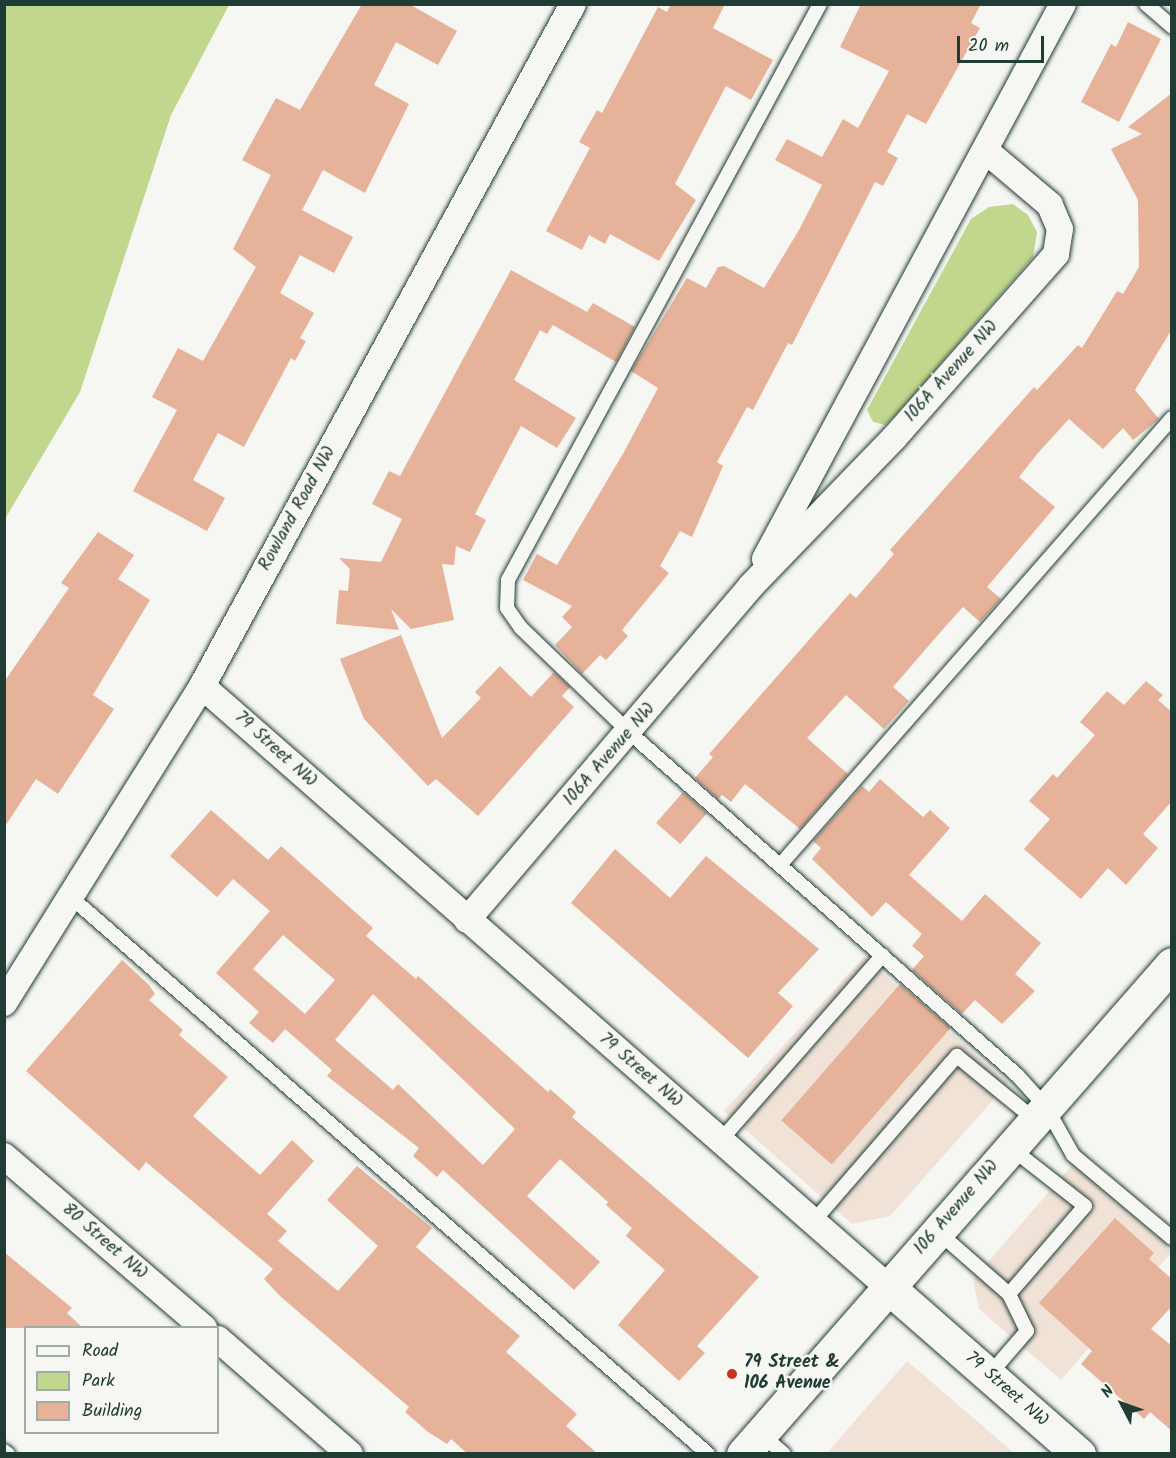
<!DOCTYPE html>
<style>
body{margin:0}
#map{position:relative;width:1176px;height:1458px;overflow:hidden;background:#f6f6f2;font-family:Kalam,sans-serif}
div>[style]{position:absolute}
.built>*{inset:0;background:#f1e2d7}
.green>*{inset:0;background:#c0d78d}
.building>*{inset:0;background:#e6b299;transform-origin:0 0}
.roads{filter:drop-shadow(0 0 2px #1f3d34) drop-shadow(0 0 2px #1f3d34)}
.lane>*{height:14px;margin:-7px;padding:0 7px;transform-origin:7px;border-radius:7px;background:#f6f6f2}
.street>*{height:26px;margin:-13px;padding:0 13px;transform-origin:13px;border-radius:13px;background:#f6f6f2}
.secondary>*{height:33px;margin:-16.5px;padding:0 16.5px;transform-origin:16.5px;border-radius:16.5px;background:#f6f6f2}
.dots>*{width:16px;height:16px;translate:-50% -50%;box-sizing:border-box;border:3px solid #f6f6f2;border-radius:50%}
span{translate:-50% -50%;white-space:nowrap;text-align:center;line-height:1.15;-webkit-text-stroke:5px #f6f6f2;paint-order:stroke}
.street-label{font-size:18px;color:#1f3d34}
.poi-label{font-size:18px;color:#1f3d34;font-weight:700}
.left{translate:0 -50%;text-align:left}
.frame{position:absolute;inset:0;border:6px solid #1f3d34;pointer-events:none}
.legend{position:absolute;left:24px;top:1326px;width:195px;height:108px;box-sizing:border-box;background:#f6f6f2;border:2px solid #a0aca6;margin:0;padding:8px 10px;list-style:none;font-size:18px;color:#1f3d34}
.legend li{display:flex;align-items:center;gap:12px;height:30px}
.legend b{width:30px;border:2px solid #a0aca6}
.north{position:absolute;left:1092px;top:1374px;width:60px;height:60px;-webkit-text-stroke:4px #f6f6f2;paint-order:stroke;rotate:311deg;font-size:16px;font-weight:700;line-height:24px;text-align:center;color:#1f3d34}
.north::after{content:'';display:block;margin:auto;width:21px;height:27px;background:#1f3d34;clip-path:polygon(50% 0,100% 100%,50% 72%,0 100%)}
.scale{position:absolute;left:957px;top:36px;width:87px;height:27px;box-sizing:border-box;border:3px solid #1f3d34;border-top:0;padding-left:8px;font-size:18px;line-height:21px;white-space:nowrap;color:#1f3d34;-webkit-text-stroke:4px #f6f6f2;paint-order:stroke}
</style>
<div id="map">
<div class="built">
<i style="clip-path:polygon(864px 957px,1008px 1083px,890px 1216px,852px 1224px,724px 1111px)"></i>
<i style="clip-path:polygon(1075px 1162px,1171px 1246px,1171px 1253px,1061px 1380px,979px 1309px,973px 1279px)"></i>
<i style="clip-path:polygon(907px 1361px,1014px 1453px,827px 1453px)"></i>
</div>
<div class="green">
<i style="clip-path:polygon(5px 4px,229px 5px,171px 115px,80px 392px,5px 519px)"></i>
<i style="clip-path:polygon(1013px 204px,1028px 215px,1037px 232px,1033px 257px,897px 414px,885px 425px,873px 422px,867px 410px,971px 219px,989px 207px)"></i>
</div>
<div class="building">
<i style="clip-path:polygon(362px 4px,409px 4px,457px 31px,438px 65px,396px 42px,374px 85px,409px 104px,365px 193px,323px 170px,302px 210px,353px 237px,334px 273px,300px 255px,280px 293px,314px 313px,300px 338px,306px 341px,295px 361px,291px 358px,244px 447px,218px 433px,193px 480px,225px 498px,207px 531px,133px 491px,177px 410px,152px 397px,178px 348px,203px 361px,256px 267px,233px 249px,271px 175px,242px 160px,276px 98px,300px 110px)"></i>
<i style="clip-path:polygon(671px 4px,725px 4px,713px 28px,773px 60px,751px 100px,726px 86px,675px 184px,696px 200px,659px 261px,610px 234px,605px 244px,589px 235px,582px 250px,546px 231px,590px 148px,579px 142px,597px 110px,602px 113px,658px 7px,667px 12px)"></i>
<i style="clip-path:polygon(861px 4px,981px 4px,971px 23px,980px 28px,926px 124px,907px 114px,887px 152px,898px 158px,883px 186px,875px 182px,792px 345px,788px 343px,753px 410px,747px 407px,717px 462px,723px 466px,692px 537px,680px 531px,660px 566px,669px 573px,622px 630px,628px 636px,606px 660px,600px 655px,582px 674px,555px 645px,572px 627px,562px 617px,572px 606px,523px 580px,537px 554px,557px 565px,624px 452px,658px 388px,631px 371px,687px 278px,706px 288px,718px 267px,724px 266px,764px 288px,799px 230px,822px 185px,775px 160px,787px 139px,822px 157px,843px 119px,858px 128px,889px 71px,840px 47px)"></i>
<i style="clip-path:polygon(1128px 22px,1161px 39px,1119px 122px,1081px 102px,1111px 44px,1116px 47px)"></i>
<i style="clip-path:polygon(1172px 93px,1172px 329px,1135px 390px,1159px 419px,1133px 440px,1123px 428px,1103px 449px,1069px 419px,1038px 453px,1019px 477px,1055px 507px,987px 587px,1001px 599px,980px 622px,963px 607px,944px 628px,893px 687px,909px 701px,884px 729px,846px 695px,807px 738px,848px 774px,800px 829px,745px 784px,731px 802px,722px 795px,718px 799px,695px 778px,713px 757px,709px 754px,850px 593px,856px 598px,894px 554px,890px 550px,1034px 387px,1037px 390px,1078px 345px,1082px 348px,1117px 291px,1123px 294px,1139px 267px,1138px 200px,1111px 149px,1142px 134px,1128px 127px)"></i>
<i style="clip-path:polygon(511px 270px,587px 312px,593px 303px,635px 327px,616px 362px,553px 325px,547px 334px,540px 330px,514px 380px,576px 418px,557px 448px,521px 426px,475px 514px,486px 520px,470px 552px,456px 546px,454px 565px,442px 564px,454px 620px,411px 629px,391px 609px,399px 630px,336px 624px,339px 590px,348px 591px,350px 569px,339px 558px,381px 562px,402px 519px,372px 504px,389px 471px,400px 476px)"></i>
<i style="clip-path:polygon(98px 532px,134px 555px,118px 579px,150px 600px,93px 695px,114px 709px,58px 794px,36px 779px,4px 828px,4px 682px,69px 588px,61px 583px)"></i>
<i style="clip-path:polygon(401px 635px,442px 738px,481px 698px,475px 692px,500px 666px,531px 697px,554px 672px,570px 687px,562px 696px,574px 707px,478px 816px,436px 779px,428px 786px,364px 719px,340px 659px)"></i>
<i style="clip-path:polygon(1146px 681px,1163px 695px,1158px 700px,1172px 712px,1172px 801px,1143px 834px,1158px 848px,1126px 885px,1108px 868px,1081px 899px,1024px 849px,1050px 819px,1029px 801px,1053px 774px,1057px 778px,1095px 735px,1080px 722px,1107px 691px,1124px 705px)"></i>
<i style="clip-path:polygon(880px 779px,923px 817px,930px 810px,950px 828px,909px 875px,962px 921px,985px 894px,1041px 943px,1015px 974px,1035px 991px,1002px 1024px,975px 1000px,962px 1014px,912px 970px,924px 956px,912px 946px,922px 934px,886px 902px,872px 917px,812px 859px,821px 848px,813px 841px,862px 786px,869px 792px)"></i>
<i style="left:683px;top:792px;width:32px;height:41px;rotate:41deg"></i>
<i style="clip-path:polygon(evenodd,211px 810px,268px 860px,281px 846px,373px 928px,366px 936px,416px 979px,418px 976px,548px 1092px,550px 1089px,576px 1112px,572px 1117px,759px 1277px,697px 1346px,705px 1353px,679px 1381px,618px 1325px,665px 1270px,626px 1236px,632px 1228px,606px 1205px,608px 1202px,560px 1159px,527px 1196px,600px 1262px,574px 1290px,443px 1170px,437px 1177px,413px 1156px,419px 1148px,327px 1076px,332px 1070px,285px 1029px,273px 1043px,249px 1023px,259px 1012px,216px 973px,270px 911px,233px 879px,217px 897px,170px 856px,211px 810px,283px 935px,335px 980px,305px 1014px,253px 969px,283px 935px,211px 810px,373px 994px,515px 1129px,483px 1165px,398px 1084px,393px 1090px,335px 1040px,373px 994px)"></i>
<i style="clip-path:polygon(615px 849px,670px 898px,706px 856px,819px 949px,778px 993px,793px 1006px,748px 1058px,571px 903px)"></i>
<i style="clip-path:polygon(122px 960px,149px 985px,155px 994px,149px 1000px,183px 1030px,179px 1035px,228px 1077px,193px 1116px,260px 1175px,292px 1140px,314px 1161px,267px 1214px,287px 1231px,278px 1241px,338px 1291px,378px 1246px,327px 1200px,357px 1166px,432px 1228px,416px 1247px,520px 1336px,506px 1352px,577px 1414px,566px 1426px,598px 1454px,468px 1454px,451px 1439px,447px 1444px,428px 1432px,405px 1412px,409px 1407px,280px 1296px,264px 1279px,273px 1269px,146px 1162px,139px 1171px,26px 1071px)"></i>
<i style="left:900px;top:984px;width:67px;height:181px;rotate:41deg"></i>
<i style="clip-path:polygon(1115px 1218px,1154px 1253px,1149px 1259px,1172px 1279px,1172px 1306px,1151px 1329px,1172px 1346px,1172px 1431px,1150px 1412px,1144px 1419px,1081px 1364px,1092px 1351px,1039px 1303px)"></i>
<i style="clip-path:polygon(4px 1252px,72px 1308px,67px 1313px,83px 1328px,4px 1328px)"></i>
</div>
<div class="roads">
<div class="lane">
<i style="left:820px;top:4px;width:655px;rotate:118.44deg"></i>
<i style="left:508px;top:580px;width:28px;rotate:92deg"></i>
<i style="left:507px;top:608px;width:24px;rotate:55deg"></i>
<i style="left:521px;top:628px;width:151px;rotate:43.9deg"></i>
<i style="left:630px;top:733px;width:516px;rotate:41.47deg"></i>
<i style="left:1017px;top:1075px;width:43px;rotate:47.8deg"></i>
<i style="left:1046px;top:1107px;width:55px;rotate:60.6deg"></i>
<i style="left:1073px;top:1155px;width:129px;rotate:40deg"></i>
<i style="left:1146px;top:4px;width:35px;rotate:41deg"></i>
<i style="left:781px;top:864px;width:593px;rotate:-48.76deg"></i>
<i style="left:73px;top:899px;width:843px;rotate:41.15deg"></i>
<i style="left:720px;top:1141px;width:247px;rotate:-48.8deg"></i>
<i style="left:813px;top:1222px;width:220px;rotate:-49.1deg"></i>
<i style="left:957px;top:1056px;width:99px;rotate:39.3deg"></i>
<i style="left:937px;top:1231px;width:96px;rotate:41.2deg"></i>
<i style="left:1009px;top:1294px;width:41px;rotate:64.1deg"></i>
<i style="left:1027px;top:1331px;width:58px;rotate:130.8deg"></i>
<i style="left:1009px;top:1294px;width:116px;rotate:-49.2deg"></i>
<i style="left:1085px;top:1206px;width:94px;rotate:-141.9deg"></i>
<i style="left:761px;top:1434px;width:30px;rotate:41deg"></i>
<i style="left:4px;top:1451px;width:5px;rotate:37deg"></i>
</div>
<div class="street">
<i style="left:765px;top:559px;width:630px;rotate:-61.77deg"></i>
<i style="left:202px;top:686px;width:912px;rotate:41.22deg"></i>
<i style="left:467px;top:920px;width:438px;rotate:-49.6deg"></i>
<i style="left:751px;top:586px;width:206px;rotate:-46deg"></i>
<i style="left:894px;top:438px;width:245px;rotate:-48.6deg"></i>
<i style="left:1056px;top:254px;width:25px;rotate:-81deg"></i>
<i style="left:1060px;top:229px;width:26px;rotate:-113deg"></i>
<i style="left:1050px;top:205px;width:85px;rotate:-139.8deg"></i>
<i style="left:4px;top:1003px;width:374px;rotate:-58deg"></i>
<i style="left:202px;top:686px;width:776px;rotate:-61.45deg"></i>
<i style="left:4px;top:1156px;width:264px;rotate:40.7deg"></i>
<i style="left:218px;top:1339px;width:175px;rotate:41.1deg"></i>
</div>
<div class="secondary">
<i style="left:888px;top:1287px;width:254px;rotate:41.2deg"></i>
<i style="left:743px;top:1454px;width:651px;rotate:-48.8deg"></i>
</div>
</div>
<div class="dots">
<i style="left:732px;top:1374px;background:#c8321e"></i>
</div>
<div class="street-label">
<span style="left:952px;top:372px;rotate:-48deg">106A Avenue NW</span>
<span style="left:298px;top:509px;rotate:-61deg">Rowland Road NW</span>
<span style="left:275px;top:750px;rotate:42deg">79 Street NW</span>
<span style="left:610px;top:755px;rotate:-49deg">106A Avenue NW</span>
<span style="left:640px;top:1071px;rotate:41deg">79 Street NW</span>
<span style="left:957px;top:1208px;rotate:-49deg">106 Avenue NW</span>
<span style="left:104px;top:1242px;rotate:41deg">80 Street NW</span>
<span style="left:1006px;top:1390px;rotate:41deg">79 Street NW</span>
</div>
<div class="poi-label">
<span class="left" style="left:744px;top:1374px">79 Street &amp;<br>106 Avenue</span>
</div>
<div class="frame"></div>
<ul class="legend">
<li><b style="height:8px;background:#f6f6f2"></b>Road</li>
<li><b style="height:16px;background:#c0d78d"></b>Park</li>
<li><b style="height:16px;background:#e6b299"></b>Building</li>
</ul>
<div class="north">N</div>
<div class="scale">20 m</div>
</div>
